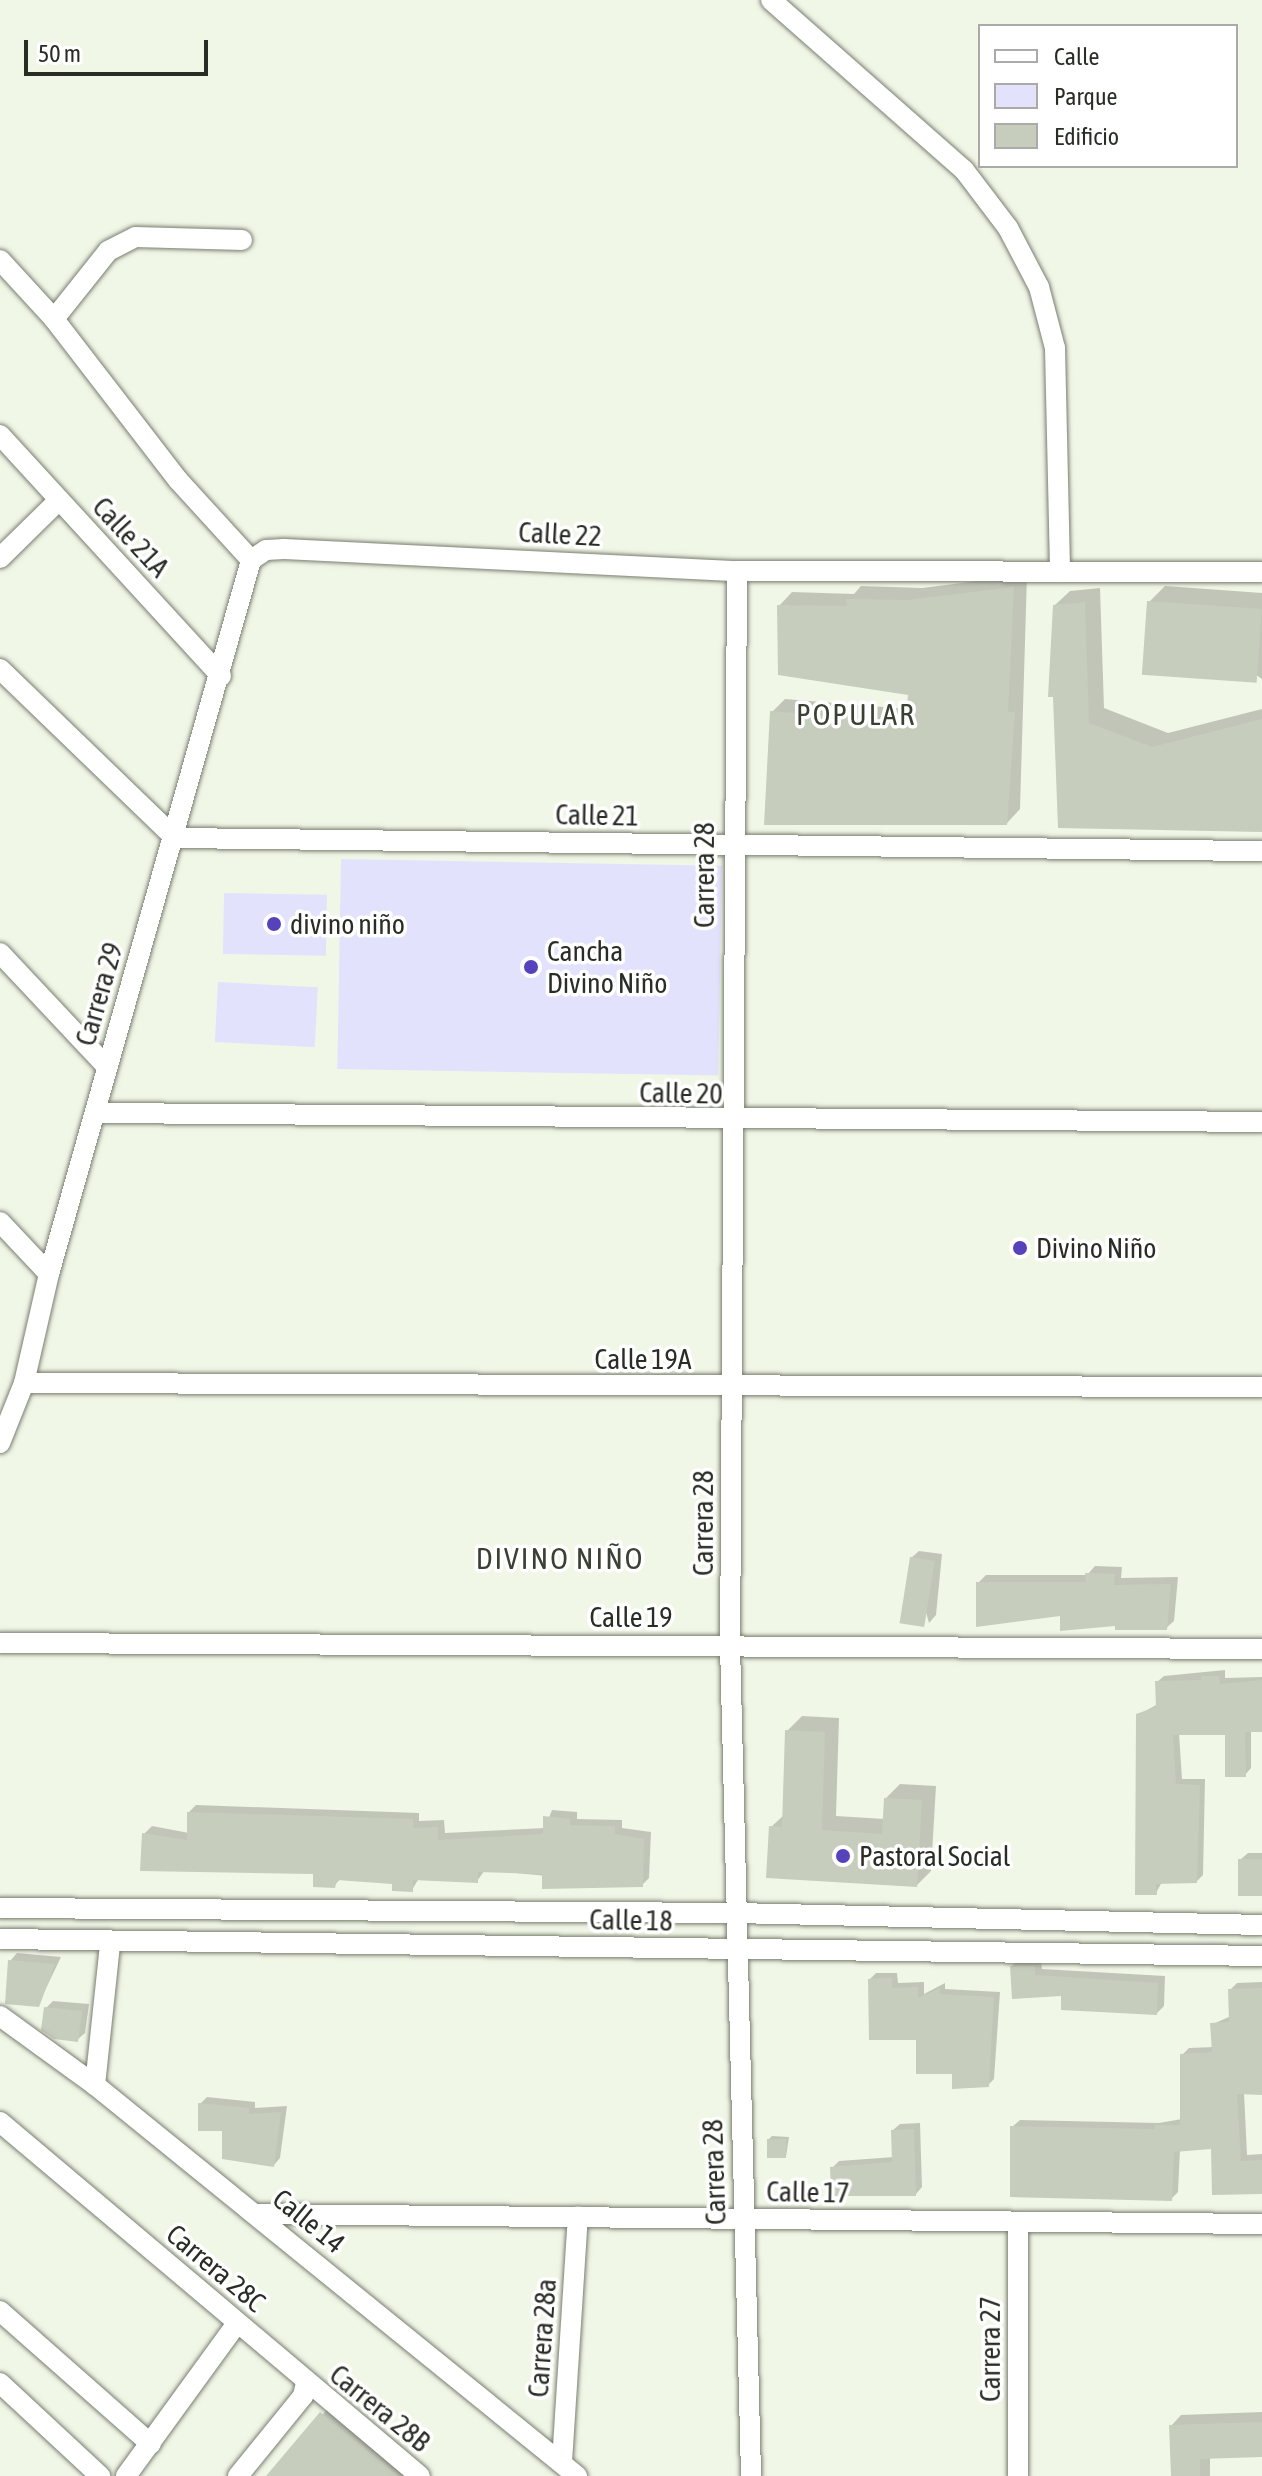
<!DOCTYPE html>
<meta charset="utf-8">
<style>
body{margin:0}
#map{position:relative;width:1262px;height:2476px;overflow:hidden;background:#f1f7e7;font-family:"Asap Condensed",sans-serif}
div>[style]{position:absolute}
.green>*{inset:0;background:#e2e2fd;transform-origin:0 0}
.shadow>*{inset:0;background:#0003}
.building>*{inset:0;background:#c7cdbd;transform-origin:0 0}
.roads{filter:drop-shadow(0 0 2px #797e70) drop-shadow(0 0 2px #797e70)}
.minor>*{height:20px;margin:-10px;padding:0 10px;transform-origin:10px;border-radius:10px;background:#fff}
.dots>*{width:22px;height:22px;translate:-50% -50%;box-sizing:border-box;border:4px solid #fff;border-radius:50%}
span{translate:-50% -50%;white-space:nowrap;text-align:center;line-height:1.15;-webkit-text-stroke:7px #fff;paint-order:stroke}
.street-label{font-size:28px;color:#2a2c26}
.poi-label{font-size:28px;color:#2a2c26}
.left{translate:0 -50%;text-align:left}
.neighbourhood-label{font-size:30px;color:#3b4033;letter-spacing:2px}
.legend{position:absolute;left:978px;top:24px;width:260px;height:144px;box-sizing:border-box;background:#fff;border:2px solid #aaaba8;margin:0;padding:10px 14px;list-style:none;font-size:24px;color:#2a2c26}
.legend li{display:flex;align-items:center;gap:16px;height:40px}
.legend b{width:40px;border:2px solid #aaaba8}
.scale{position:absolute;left:24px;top:40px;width:184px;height:36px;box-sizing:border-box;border:4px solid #2a2c26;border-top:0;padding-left:10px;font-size:24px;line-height:28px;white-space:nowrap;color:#2a2c26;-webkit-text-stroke:6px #fff;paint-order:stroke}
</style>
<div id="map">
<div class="green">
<i style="left:341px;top:859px;width:381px;height:210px;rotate:1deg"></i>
<i style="left:224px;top:893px;width:103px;height:61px;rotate:1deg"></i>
<i style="left:218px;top:982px;width:100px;height:60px;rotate:3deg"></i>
</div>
<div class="shadow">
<i style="clip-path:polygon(1027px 575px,1020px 809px,1007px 823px,772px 712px,785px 699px,908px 709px,910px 693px,779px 606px,792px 592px,854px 594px,861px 586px,922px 588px)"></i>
<i style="clip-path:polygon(1165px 586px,1262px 593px,1262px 679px,1149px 602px)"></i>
<i style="clip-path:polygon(1100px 588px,1104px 708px,1168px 733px,1262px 709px,1262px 831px,1060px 826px,1054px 606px,1070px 591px)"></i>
<i style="clip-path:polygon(919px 1551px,942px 1554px,936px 1615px,929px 1623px,911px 1558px)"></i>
<i style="clip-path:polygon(1095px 1566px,1122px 1567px,1121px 1578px,1178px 1577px,1174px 1621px,1166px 1628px,1062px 1614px,978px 1583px,986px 1575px,1087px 1575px)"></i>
<i style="clip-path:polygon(1225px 1670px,1225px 1678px,1262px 1677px,1262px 1730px,1251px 1730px,1251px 1768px,1245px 1775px,1227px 1733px,1179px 1733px,1182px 1779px,1205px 1779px,1203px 1875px,1197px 1881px,1162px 1882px,1156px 1893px,1138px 1715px,1158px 1704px,1157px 1682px,1164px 1676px)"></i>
<i style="clip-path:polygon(802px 1716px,839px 1718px,836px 1816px,885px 1819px,886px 1798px,900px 1784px,936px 1786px,931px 1871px,917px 1885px,771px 1827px,785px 1814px,787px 1731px)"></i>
<i style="clip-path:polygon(196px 1805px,419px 1813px,419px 1821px,444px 1820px,445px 1833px,545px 1828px,552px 1810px,577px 1812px,577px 1819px,622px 1820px,622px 1828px,651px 1832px,649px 1878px,642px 1885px,485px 1870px,477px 1881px,419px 1878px,412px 1890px,394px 1883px,341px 1878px,334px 1886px,315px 1872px,144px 1834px,152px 1826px,189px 1833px,189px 1812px)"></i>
<i style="clip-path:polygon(1248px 1853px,1262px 1853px,1262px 1894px,1240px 1860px)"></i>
<i style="clip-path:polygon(17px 1953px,61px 1957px,38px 2005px,10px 1961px)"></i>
<i style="clip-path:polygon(1019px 1959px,1041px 1960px,1042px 1969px,1165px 1976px,1164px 2006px,1157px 2013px,1063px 1994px,1012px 1966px)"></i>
<i style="clip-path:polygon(876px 1973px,897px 1973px,898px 1983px,924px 1982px,924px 1994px,945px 1983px,945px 1989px,1000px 1992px,994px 2079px,988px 2085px,954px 2072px,870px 1979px)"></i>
<i style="clip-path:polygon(1262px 1982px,1262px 2093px,1244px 2092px,1247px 2155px,1262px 2154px,1262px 2192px,1213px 2147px,1180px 2149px,1178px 2192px,1171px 2199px,1012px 2127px,1020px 2120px,1159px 2123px,1182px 2119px,1182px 2055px,1189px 2048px,1214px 2047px,1213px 2024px,1231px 2016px,1230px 1990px,1237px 1983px)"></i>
<i style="clip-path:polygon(53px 2001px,89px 2004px,85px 2033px,77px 2040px,46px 2008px)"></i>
<i style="clip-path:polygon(207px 2097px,255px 2102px,255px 2108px,287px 2106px,280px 2158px,274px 2165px,224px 2129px,200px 2104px)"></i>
<i style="clip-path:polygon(920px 2123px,922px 2187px,916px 2194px,832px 2168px,839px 2161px,894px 2157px,893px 2130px,900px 2124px)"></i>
<i style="clip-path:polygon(772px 2136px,789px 2137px,786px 2157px,769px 2139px)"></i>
<i style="clip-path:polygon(337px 2398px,409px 2476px,269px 2476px)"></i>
<i style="clip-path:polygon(1262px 2412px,1262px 2455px,1210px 2457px,1210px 2476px,1181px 2476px,1171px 2426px,1181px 2415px)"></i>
</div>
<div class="building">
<i style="clip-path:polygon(1014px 587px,1008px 712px,1015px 712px,1007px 825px,764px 825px,770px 711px,905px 722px,908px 695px,778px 675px,777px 605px,847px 606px,846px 599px,907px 600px)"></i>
<i style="left:1147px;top:601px;width:115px;height:74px;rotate:4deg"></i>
<i style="clip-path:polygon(1085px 602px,1089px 723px,1152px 747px,1262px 719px,1262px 832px,1058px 828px,1053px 697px,1048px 697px,1053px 605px)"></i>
<i style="left:910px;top:1557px;width:25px;height:67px;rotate:9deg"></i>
<i style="clip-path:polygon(1085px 1573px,1115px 1574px,1114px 1585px,1171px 1584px,1167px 1630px,1115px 1630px,1115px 1626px,1060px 1631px,1060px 1616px,976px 1627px,976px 1582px,1086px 1582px)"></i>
<i style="clip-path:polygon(1201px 1676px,1219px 1676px,1220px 1684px,1262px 1680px,1262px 1732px,1245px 1732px,1246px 1777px,1225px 1777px,1225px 1735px,1173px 1735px,1176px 1784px,1200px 1785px,1197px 1883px,1156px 1884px,1157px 1895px,1135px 1895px,1136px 1714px,1156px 1707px,1155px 1681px,1201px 1680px)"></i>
<i style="clip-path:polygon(785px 1730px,825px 1732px,822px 1830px,882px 1834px,884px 1798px,922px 1800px,917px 1887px,766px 1878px,769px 1826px,782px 1827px)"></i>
<i style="clip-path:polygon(187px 1812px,413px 1819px,413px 1828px,438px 1827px,438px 1840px,543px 1834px,543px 1816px,570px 1819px,570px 1825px,615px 1826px,615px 1834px,644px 1839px,643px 1887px,542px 1889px,542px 1874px,478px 1872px,478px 1883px,413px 1880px,413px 1892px,392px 1891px,392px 1884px,337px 1880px,335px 1888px,313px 1887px,313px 1874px,140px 1871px,142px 1833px,187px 1840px)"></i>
<i style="left:1238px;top:1859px;width:24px;height:37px"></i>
<i style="clip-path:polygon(8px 1960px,55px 1964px,39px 2007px,5px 2004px)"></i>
<i style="clip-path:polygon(1010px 1966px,1035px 1966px,1035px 1975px,1158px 1983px,1157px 2015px,1061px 2010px,1061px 1996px,1012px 1999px)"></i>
<i style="clip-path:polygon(892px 1978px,892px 1988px,918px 1987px,918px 1998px,940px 1988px,940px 1994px,994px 1997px,989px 2087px,952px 2089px,952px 2074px,916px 2074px,916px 2040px,869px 2040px,868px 1979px)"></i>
<i style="clip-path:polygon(1262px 1988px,1262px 2095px,1237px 2094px,1241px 2161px,1262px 2160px,1262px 2194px,1212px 2195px,1211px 2149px,1174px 2152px,1172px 2201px,1010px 2197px,1010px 2126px,1154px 2129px,1154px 2125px,1180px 2125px,1180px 2054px,1212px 2052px,1210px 2023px,1229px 2022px,1228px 1989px)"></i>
<i style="clip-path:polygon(44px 2007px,82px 2011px,78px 2042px,54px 2039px,41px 2030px)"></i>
<i style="clip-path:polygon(198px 2103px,249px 2108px,249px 2114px,281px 2112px,274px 2167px,222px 2159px,222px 2131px,198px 2131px)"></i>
<i style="clip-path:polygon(914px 2129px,916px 2196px,831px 2196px,830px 2167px,892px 2162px,891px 2130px)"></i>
<i style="left:767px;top:2139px;width:19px;height:19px"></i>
<i style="clip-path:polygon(320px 2412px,398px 2476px,266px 2476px)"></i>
<i style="clip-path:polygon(1262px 2422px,1262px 2457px,1200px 2459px,1200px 2476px,1171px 2476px,1169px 2425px)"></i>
</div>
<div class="roads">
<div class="minor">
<i style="left:771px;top:0;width:257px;rotate:41.4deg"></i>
<i style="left:964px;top:170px;width:73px;rotate:52.8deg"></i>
<i style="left:1008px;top:228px;width:67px;rotate:62.3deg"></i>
<i style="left:1039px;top:287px;width:63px;rotate:75.3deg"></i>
<i style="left:1055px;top:348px;width:224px;rotate:88.7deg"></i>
<i style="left:0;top:260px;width:80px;rotate:47.5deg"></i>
<i style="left:54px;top:319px;width:203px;rotate:52.4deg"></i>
<i style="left:178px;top:480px;width:108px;rotate:47.6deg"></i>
<i style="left:54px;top:319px;width:87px;rotate:-51.5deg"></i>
<i style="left:108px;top:251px;width:31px;rotate:-27deg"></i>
<i style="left:136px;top:237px;width:106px;rotate:1.6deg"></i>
<i style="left:0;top:435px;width:327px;rotate:47.5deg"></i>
<i style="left:0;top:558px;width:83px;rotate:-44.5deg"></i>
<i style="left:251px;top:560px;width:18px;rotate:-34deg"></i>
<i style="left:266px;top:550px;width:18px;rotate:-3deg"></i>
<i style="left:284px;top:549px;width:454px;rotate:2.8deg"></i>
<i style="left:737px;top:571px;width:525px;rotate:0.11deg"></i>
<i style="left:737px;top:571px;width:1074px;rotate:90.37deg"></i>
<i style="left:730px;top:1645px;width:831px;rotate:88.55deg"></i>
<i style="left:0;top:669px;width:243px;rotate:44deg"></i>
<i style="left:175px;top:838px;width:1087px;rotate:0.69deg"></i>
<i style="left:0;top:953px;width:156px;rotate:46.8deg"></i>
<i style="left:99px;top:1113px;width:1163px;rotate:0.44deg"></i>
<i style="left:0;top:1222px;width:71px;rotate:46.7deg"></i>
<i style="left:24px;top:1383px;width:1238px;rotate:0.19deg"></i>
<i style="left:0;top:1443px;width:65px;rotate:-68.2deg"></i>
<i style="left:24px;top:1383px;width:112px;rotate:-77.1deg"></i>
<i style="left:49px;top:1274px;width:742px;rotate:-74.2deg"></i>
<i style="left:0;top:1643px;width:1262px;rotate:0.27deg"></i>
<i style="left:0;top:1908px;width:734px;rotate:0.39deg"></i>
<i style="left:734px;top:1913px;width:528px;rotate:1.3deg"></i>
<i style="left:0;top:1939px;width:1262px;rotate:0.77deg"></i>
<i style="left:0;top:2016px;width:117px;rotate:36deg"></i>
<i style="left:95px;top:2085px;width:621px;rotate:39.05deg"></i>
<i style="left:95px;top:2085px;width:142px;rotate:-83.9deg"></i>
<i style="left:0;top:2122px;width:549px;rotate:40.13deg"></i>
<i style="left:257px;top:2214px;width:1005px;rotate:0.57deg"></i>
<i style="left:1018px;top:2222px;width:254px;rotate:90deg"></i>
<i style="left:0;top:2311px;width:201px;rotate:41.4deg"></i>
<i style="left:0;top:2383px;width:137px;rotate:42.9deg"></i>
<i style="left:562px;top:2462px;width:246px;rotate:-86.3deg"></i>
<i style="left:126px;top:2476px;width:189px;rotate:-54deg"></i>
<i style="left:238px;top:2476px;width:103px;rotate:-50.9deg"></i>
<i style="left:303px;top:2396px;width:13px;rotate:-77deg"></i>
</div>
</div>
<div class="dots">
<i style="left:274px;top:924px;background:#5642ba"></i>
<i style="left:531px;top:967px;background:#5642ba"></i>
<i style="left:1020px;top:1248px;background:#5642ba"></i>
<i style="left:843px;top:1856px;background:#5642ba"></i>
</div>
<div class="street-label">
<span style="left:560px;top:534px;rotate:3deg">Calle 22</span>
<span style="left:131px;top:537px;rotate:47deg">Calle 21A</span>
<span style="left:597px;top:815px;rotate:1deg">Calle 21</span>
<span style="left:704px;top:875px;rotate:-90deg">Carrera 28</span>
<span style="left:99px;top:994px;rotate:-74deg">Carrera 29</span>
<span style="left:681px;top:1093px;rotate:1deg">Calle 20</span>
<span style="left:643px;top:1359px">Calle 19A</span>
<span style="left:703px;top:1523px;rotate:-90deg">Carrera 28</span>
<span style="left:631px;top:1617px">Calle 19</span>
<span style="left:631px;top:1920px;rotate:1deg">Calle 18</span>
<span style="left:714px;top:2172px;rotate:-92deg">Carrera 28</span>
<span style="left:808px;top:2192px;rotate:1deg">Calle 17</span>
<span style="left:309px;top:2221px;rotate:39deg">Calle 14</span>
<span style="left:216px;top:2268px;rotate:40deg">Carrera 28C</span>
<span style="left:542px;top:2338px;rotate:-86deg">Carrera 28a</span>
<span style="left:990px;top:2349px;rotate:-90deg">Carrera 27</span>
<span style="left:380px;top:2408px;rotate:39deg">Carrera 28B</span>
</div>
<div class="poi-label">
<span class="left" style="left:290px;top:924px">divino niño</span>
<span class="left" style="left:547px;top:967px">Cancha<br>Divino Niño</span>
<span class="left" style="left:1036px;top:1248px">Divino Niño</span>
<span class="left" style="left:859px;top:1856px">Pastoral Social</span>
</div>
<div class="neighbourhood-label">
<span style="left:856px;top:714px">POPULAR</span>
<span style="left:560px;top:1558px">DIVINO NIÑO</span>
</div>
<ul class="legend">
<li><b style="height:10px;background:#fff"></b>Calle</li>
<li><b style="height:22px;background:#e2e2fd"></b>Parque</li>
<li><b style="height:22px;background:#c7cdbd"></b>Edificio</li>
</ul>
<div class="scale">50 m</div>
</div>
